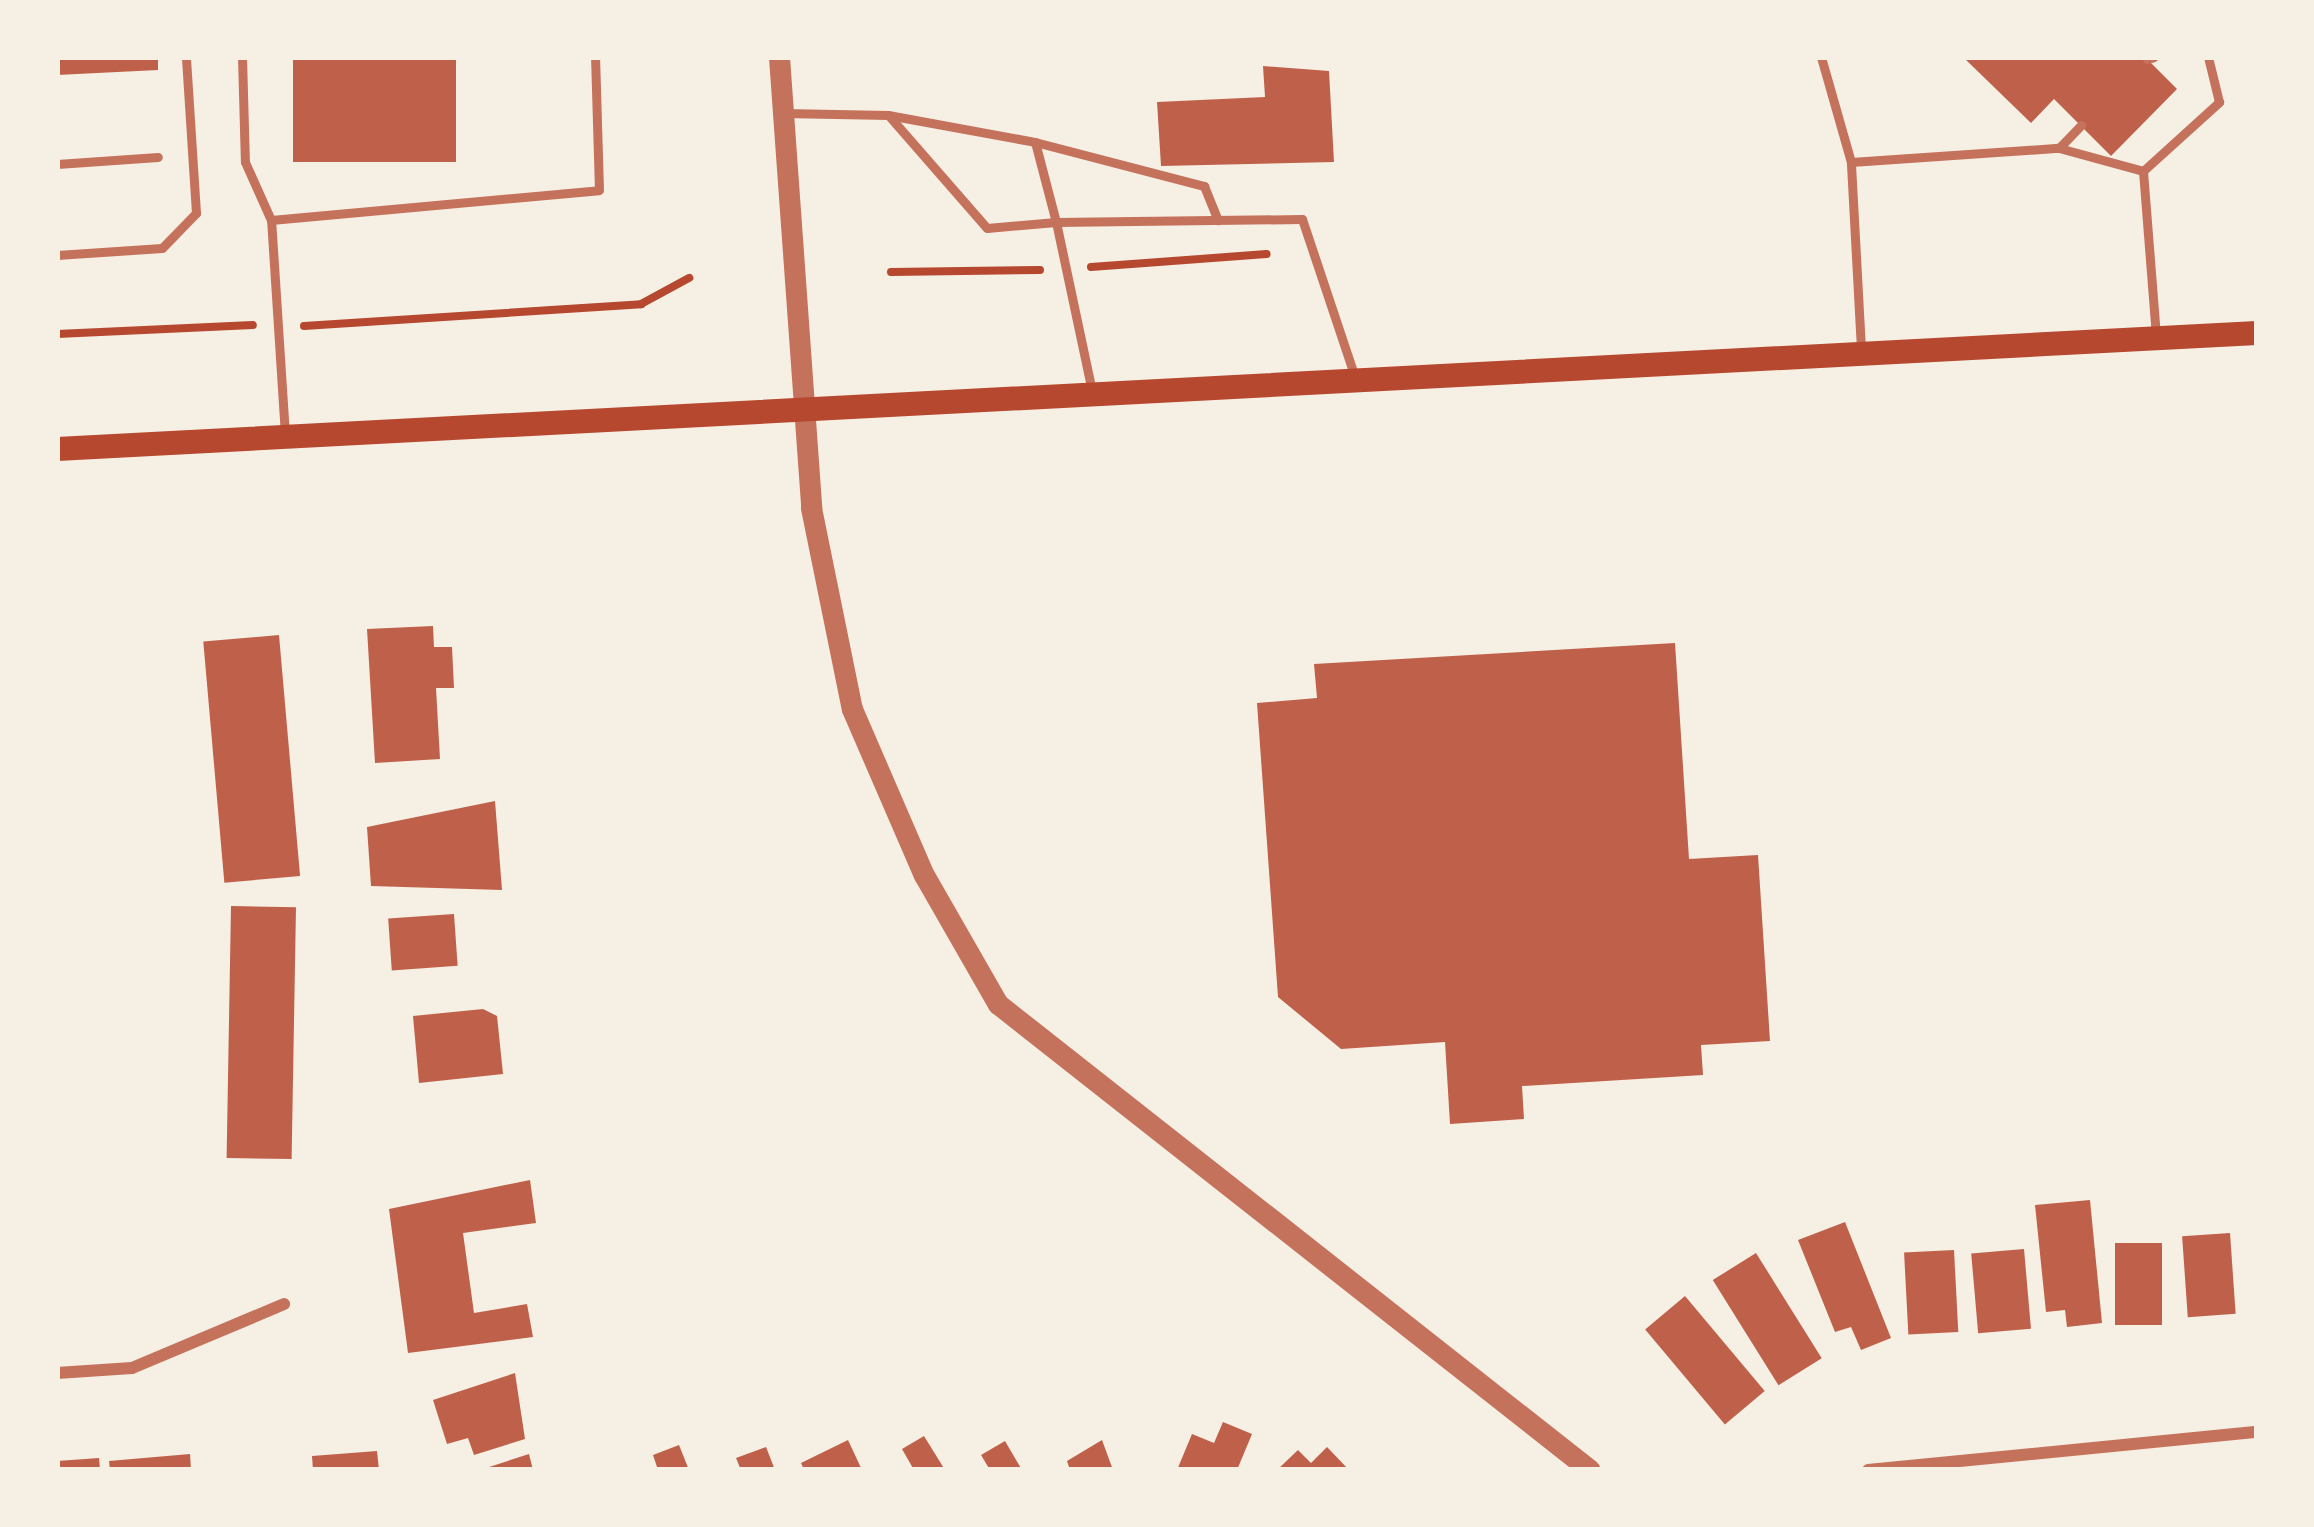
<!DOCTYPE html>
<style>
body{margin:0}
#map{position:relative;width:2314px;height:1527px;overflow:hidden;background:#f6efe4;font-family:Merriweather,serif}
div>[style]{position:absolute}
.building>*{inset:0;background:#bf614a;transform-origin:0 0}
.path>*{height:8px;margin:-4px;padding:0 4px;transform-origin:4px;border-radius:4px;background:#b5482f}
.service>*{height:9px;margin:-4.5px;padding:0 4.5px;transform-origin:4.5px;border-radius:4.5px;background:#c5725c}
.minor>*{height:12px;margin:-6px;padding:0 6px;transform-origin:6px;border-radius:6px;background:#c5725c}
.tertiary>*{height:21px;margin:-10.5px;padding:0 10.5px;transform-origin:10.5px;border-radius:10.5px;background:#c5725c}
.secondary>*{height:24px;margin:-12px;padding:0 12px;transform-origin:12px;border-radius:12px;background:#b5482f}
span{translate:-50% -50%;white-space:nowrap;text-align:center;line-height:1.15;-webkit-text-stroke:9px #f6efe4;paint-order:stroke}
.frame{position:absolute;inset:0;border:60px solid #f6efe4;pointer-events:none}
</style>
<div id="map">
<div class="building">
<i style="clip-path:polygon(57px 57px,158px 57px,158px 70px,57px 75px)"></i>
<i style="left:293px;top:57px;width:163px;height:105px"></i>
<i style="clip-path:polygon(1963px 57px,2145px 57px,2177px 89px,2111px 156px,2054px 99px,2031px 123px)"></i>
<i style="clip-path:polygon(1263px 66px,1329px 71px,1334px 162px,1161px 166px,1157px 102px,1265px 97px)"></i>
<i style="clip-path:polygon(433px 626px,434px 647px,452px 647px,454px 688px,436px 688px,440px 759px,375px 763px,367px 629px)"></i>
<i style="left:279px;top:635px;width:242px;height:76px;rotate:85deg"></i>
<i style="clip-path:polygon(1675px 643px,1689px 859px,1758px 855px,1770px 1041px,1701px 1045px,1703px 1075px,1522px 1086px,1524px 1119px,1450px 1124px,1445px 1042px,1341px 1049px,1278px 997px,1257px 703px,1317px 698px,1314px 664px)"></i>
<i style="clip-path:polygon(495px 801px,502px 890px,371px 886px,367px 827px)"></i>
<i style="left:231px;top:906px;width:65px;height:252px;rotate:1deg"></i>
<i style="left:454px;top:914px;width:52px;height:66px;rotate:86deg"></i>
<i style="clip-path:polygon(483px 1009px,497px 1016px,503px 1074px,419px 1083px,413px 1016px)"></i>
<i style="clip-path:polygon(530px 1180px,536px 1223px,463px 1233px,474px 1313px,527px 1304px,533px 1337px,408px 1353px,389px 1209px)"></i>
<i style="clip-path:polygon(2090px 1200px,2102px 1323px,2067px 1327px,2065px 1310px,2046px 1312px,2035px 1205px)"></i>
<i style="clip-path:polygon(1845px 1222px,1891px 1338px,1861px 1350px,1851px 1327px,1835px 1332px,1798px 1240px)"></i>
<i style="left:2230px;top:1233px;width:81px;height:48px;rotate:86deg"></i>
<i style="left:2115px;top:1243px;width:47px;height:82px"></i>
<i style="left:2024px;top:1249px;width:80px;height:53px;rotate:85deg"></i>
<i style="left:1954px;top:1250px;width:82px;height:50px;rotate:87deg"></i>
<i style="left:1756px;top:1253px;width:124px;height:51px;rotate:58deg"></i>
<i style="left:1685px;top:1296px;width:124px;height:52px;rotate:50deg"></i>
<i style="clip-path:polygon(515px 1373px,525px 1439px,474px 1455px,468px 1438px,447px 1444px,433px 1400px)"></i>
<i style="clip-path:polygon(1223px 1422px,1252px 1434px,1237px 1470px,1177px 1470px,1192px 1434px,1214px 1443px)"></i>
<i style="clip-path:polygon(924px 1436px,945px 1470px,914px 1470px,902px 1449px)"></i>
<i style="clip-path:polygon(848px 1440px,862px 1470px,804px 1470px,801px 1463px)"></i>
<i style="clip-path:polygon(1102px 1440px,1113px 1470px,1070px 1470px,1067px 1461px)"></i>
<i style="clip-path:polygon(1005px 1441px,1022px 1470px,990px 1470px,981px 1455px)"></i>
<i style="clip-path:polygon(679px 1445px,689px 1470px,658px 1470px,653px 1455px)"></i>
<i style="clip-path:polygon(766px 1447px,775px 1470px,741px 1470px,736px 1458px)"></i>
<i style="clip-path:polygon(1327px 1447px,1349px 1470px,1277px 1470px,1298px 1450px,1311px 1463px)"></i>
<i style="clip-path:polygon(377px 1451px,379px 1470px,313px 1470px,312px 1456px)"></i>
<i style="clip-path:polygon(190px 1454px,191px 1470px,110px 1470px,109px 1461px)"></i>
<i style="clip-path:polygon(529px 1454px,533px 1470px,483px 1470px,483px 1469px)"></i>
<i style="clip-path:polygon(99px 1458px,100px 1470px,57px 1470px,57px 1461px)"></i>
</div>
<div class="path">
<i style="left:1091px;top:267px;width:176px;rotate:-4.2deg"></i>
<i style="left:891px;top:272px;width:149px;rotate:-0.8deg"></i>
<i style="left:304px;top:326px;width:338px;rotate:-3.7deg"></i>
<i style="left:641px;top:304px;width:55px;rotate:-28.4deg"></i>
<i style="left:57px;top:334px;width:196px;rotate:-2.6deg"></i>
</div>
<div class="service">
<i style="left:242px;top:57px;width:105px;rotate:88.4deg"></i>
<i style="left:245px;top:162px;width:64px;rotate:65.9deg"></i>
<i style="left:1821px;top:57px;width:109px;rotate:74.1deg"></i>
<i style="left:2147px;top:59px;width:7px;rotate:-16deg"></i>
<i style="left:783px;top:113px;width:105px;rotate:1.1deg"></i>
<i style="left:888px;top:115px;width:149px;rotate:10.4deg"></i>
<i style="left:1035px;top:142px;width:83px;rotate:75.3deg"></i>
<i style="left:1056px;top:222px;width:246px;rotate:-0.7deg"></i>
<i style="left:1302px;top:219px;width:167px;rotate:71.5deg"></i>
<i style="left:890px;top:117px;width:147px;rotate:48.9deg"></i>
<i style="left:987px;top:228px;width:69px;rotate:-5deg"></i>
<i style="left:1056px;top:222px;width:173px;rotate:78deg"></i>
<i style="left:1035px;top:142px;width:175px;rotate:14.6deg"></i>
<i style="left:1204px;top:186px;width:37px;rotate:68deg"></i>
<i style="left:2059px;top:148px;width:32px;rotate:-46deg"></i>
<i style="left:57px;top:164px;width:101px;rotate:-4deg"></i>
<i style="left:2143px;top:171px;width:103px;rotate:-42.2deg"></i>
<i style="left:2219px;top:102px;width:46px;rotate:-103.7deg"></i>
<i style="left:57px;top:255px;width:105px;rotate:-3.8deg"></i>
<i style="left:162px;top:248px;width:49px;rotate:-45.8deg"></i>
<i style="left:196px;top:213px;width:156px;rotate:-93.7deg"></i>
<i style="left:1861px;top:349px;width:187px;rotate:-93.1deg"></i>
<i style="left:1851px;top:162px;width:208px;rotate:-3.9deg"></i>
<i style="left:2059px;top:148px;width:87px;rotate:15.3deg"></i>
<i style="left:2143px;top:171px;width:166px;rotate:85.5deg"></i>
<i style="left:285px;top:435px;width:215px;rotate:-93.7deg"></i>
<i style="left:271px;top:220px;width:329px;rotate:-5.2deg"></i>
<i style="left:599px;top:190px;width:133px;rotate:-91.7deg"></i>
</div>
<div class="minor">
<i style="left:57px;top:1373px;width:75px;rotate:-3.8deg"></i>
<i style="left:132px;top:1368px;width:165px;rotate:-22.8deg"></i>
<i style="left:1868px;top:1470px;width:391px;rotate:-5.6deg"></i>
</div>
<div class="tertiary">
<i style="left:779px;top:57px;width:452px;rotate:85.9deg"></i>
<i style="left:811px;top:508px;width:205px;rotate:78.5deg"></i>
<i style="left:852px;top:709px;width:181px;rotate:66.6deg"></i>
<i style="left:924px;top:875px;width:149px;rotate:60.2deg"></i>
<i style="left:998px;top:1004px;width:753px;rotate:38.21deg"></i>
</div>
<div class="secondary">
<i style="left:57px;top:449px;width:2203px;rotate:-3.02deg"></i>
</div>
<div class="frame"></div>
</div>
